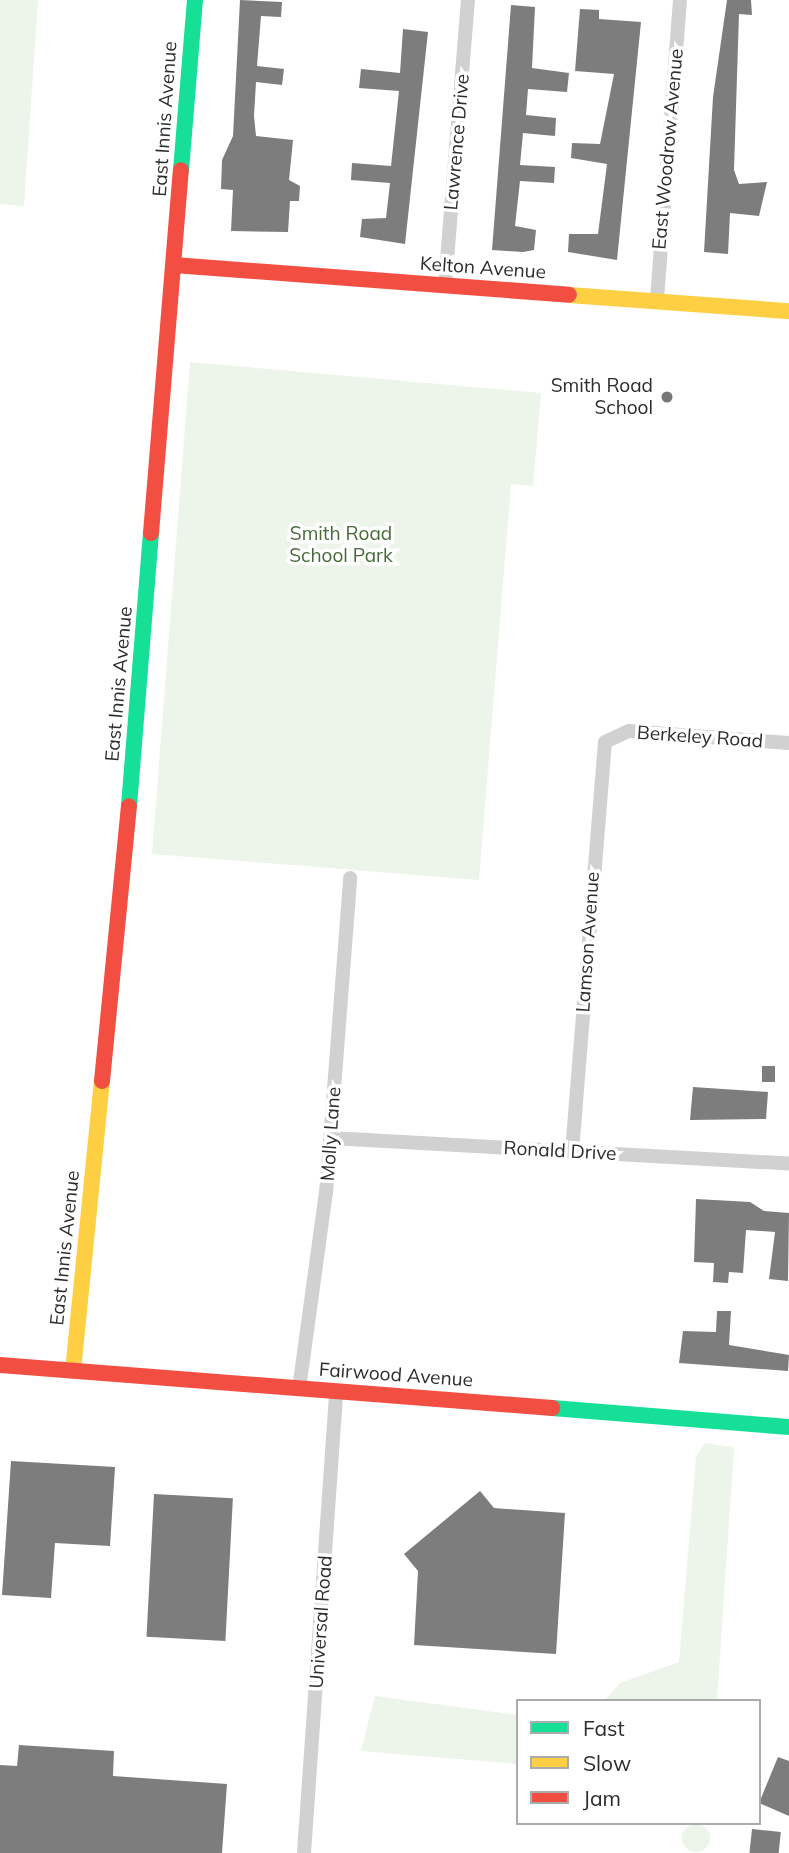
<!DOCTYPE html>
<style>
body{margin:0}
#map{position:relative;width:789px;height:1853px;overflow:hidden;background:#fff;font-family:Mulish,sans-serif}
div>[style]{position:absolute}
.green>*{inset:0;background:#edf4ea}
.round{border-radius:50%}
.building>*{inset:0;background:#7d7d7d;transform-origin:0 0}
.street>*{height:14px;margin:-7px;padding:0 7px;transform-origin:7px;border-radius:7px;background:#d1d1d1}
.fast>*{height:16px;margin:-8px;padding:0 8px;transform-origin:8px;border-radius:8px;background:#16e098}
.slow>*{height:16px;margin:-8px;padding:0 8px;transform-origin:8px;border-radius:8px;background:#ffcf43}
.jam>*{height:16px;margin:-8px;padding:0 8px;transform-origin:8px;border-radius:8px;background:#f24e42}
.dots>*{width:19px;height:19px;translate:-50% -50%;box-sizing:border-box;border:4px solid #fff;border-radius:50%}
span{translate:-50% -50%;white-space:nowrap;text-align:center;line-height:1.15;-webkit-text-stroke:7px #fff;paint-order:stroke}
.street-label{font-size:19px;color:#2c2c2c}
.poi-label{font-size:19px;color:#2c2c2c}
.right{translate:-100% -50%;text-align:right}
.park-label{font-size:19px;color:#456a37}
.legend{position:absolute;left:516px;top:1699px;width:245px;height:126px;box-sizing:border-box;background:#fff;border:2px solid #ababab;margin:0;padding:9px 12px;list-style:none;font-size:21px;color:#2c2c2c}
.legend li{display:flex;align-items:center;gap:14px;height:35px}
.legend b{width:35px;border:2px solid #ababab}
</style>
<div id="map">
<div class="green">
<i style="clip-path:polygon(0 0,38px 0,24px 206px,0 204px)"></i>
<i style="clip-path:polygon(190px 362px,541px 393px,533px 486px,511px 484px,479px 880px,152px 854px)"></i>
<i style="clip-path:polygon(705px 1443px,734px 1447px,717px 1701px,604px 1701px,620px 1683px,679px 1662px,696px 1457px)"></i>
<i style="clip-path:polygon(375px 1696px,518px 1715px,518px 1764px,361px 1751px)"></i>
<i class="round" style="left:682px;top:1824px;width:28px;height:28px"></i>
</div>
<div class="building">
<i style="clip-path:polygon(240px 0,282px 2px,281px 17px,261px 16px,257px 66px,284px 69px,282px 85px,256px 82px,254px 116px,256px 136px,293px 140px,289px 180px,300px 186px,299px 201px,290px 201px,288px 232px,231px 231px,233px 190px,221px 189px,222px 160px,233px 136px)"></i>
<i style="clip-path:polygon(727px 0,751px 0,752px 15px,739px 14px,734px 170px,739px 184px,767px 182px,759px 216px,730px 213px,728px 254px,704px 252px,713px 97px)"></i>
<i style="clip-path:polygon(511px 5px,535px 7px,532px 68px,569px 73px,567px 92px,528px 89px,526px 115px,556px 118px,555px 136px,523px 133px,520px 165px,555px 167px,554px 183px,520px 181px,515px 226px,536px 230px,534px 250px,523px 252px,492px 250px)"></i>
<i style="clip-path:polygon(580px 9px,599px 10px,599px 19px,641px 22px,617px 260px,568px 252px,569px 234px,598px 234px,607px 164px,571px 158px,572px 143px,600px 144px,614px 74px,575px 71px)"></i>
<i style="clip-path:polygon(403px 29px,428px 32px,405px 244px,360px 237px,362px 219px,386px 218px,390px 183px,351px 180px,352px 163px,391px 166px,399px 91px,359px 88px,361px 69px,400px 73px)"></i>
<i style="left:762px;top:1066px;width:13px;height:16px"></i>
<i style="clip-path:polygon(693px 1087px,768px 1092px,766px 1119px,690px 1120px)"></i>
<i style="clip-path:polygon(696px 1199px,750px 1202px,764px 1211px,789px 1213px,788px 1281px,769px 1279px,775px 1232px,746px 1230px,743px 1273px,729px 1272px,728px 1283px,713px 1282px,714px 1263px,694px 1262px)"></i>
<i style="clip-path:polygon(717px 1311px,731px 1311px,729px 1345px,789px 1355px,788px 1371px,679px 1363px,683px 1331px,716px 1332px)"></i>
<i style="clip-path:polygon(11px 1461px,115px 1467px,110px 1546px,55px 1543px,51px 1598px,2px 1595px)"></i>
<i style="clip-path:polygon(480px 1491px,494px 1508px,565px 1513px,556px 1654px,414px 1645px,418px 1571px,404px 1554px)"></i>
<i style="left:154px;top:1494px;width:79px;height:143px;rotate:3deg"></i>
<i style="clip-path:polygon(19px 1745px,114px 1751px,113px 1776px,227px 1784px,222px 1853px,0 1853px,0 1765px,17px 1766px)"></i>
<i style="clip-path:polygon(778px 1757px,789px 1761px,789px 1816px,759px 1803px)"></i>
<i style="left:752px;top:1829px;width:29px;height:24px;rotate:6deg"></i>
</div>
<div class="street">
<i style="left:445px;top:285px;width:286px;rotate:-85.4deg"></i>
<i style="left:657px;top:299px;width:300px;rotate:-85.6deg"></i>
<i style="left:331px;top:1138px;width:459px;rotate:3.2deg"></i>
<i style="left:572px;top:1152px;width:411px;rotate:-85.4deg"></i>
<i style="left:605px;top:742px;width:26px;rotate:-25deg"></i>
<i style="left:629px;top:731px;width:160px;rotate:4.3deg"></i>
<i style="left:299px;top:1389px;width:198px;rotate:-82.2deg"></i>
<i style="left:326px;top:1193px;width:316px;rotate:-85.6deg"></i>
<i style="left:304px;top:1853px;width:462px;rotate:-86deg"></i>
</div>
<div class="fast">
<i style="left:181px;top:170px;width:171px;rotate:-85.3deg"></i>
<i style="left:129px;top:806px;width:274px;rotate:-85.4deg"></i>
<i style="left:552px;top:1408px;width:238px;rotate:4.6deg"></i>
</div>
<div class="slow">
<i style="left:569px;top:295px;width:221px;rotate:4.2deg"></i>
<i style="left:73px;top:1371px;width:291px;rotate:-84.3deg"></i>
</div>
<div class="jam">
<i style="left:174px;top:265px;width:396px;rotate:4.3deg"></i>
<i style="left:151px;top:533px;width:364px;rotate:-85.3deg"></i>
<i style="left:102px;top:1081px;width:276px;rotate:-84.4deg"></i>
<i style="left:0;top:1365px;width:554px;rotate:4.45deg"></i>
</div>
<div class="dots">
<i style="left:667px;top:397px;background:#767676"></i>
</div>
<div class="street-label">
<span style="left:165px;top:119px;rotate:-86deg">East Innis Avenue</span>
<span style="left:457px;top:142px;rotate:-85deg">Lawrence Drive</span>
<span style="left:668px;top:149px;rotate:-85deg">East Woodrow Avenue</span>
<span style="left:483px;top:268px;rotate:4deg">Kelton Avenue</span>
<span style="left:119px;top:684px;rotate:-85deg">East Innis Avenue</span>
<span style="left:700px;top:737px;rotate:4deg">Berkeley Road</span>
<span style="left:588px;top:942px;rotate:-86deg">Lamson Avenue</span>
<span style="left:331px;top:1134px;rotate:-86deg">Molly Lane</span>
<span style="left:560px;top:1151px;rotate:3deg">Ronald Drive</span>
<span style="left:65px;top:1248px;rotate:-84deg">East Innis Avenue</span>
<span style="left:396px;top:1375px;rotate:4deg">Fairwood Avenue</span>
<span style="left:321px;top:1622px;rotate:-86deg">Universal Road</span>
</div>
<div class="poi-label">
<span class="right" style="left:653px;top:397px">Smith Road<br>School</span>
</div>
<div class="park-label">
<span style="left:341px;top:545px">Smith Road<br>School Park</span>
</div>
<ul class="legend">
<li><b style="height:9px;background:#16e098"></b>Fast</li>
<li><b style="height:9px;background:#ffcf43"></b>Slow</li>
<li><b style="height:9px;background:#f24e42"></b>Jam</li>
</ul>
</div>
